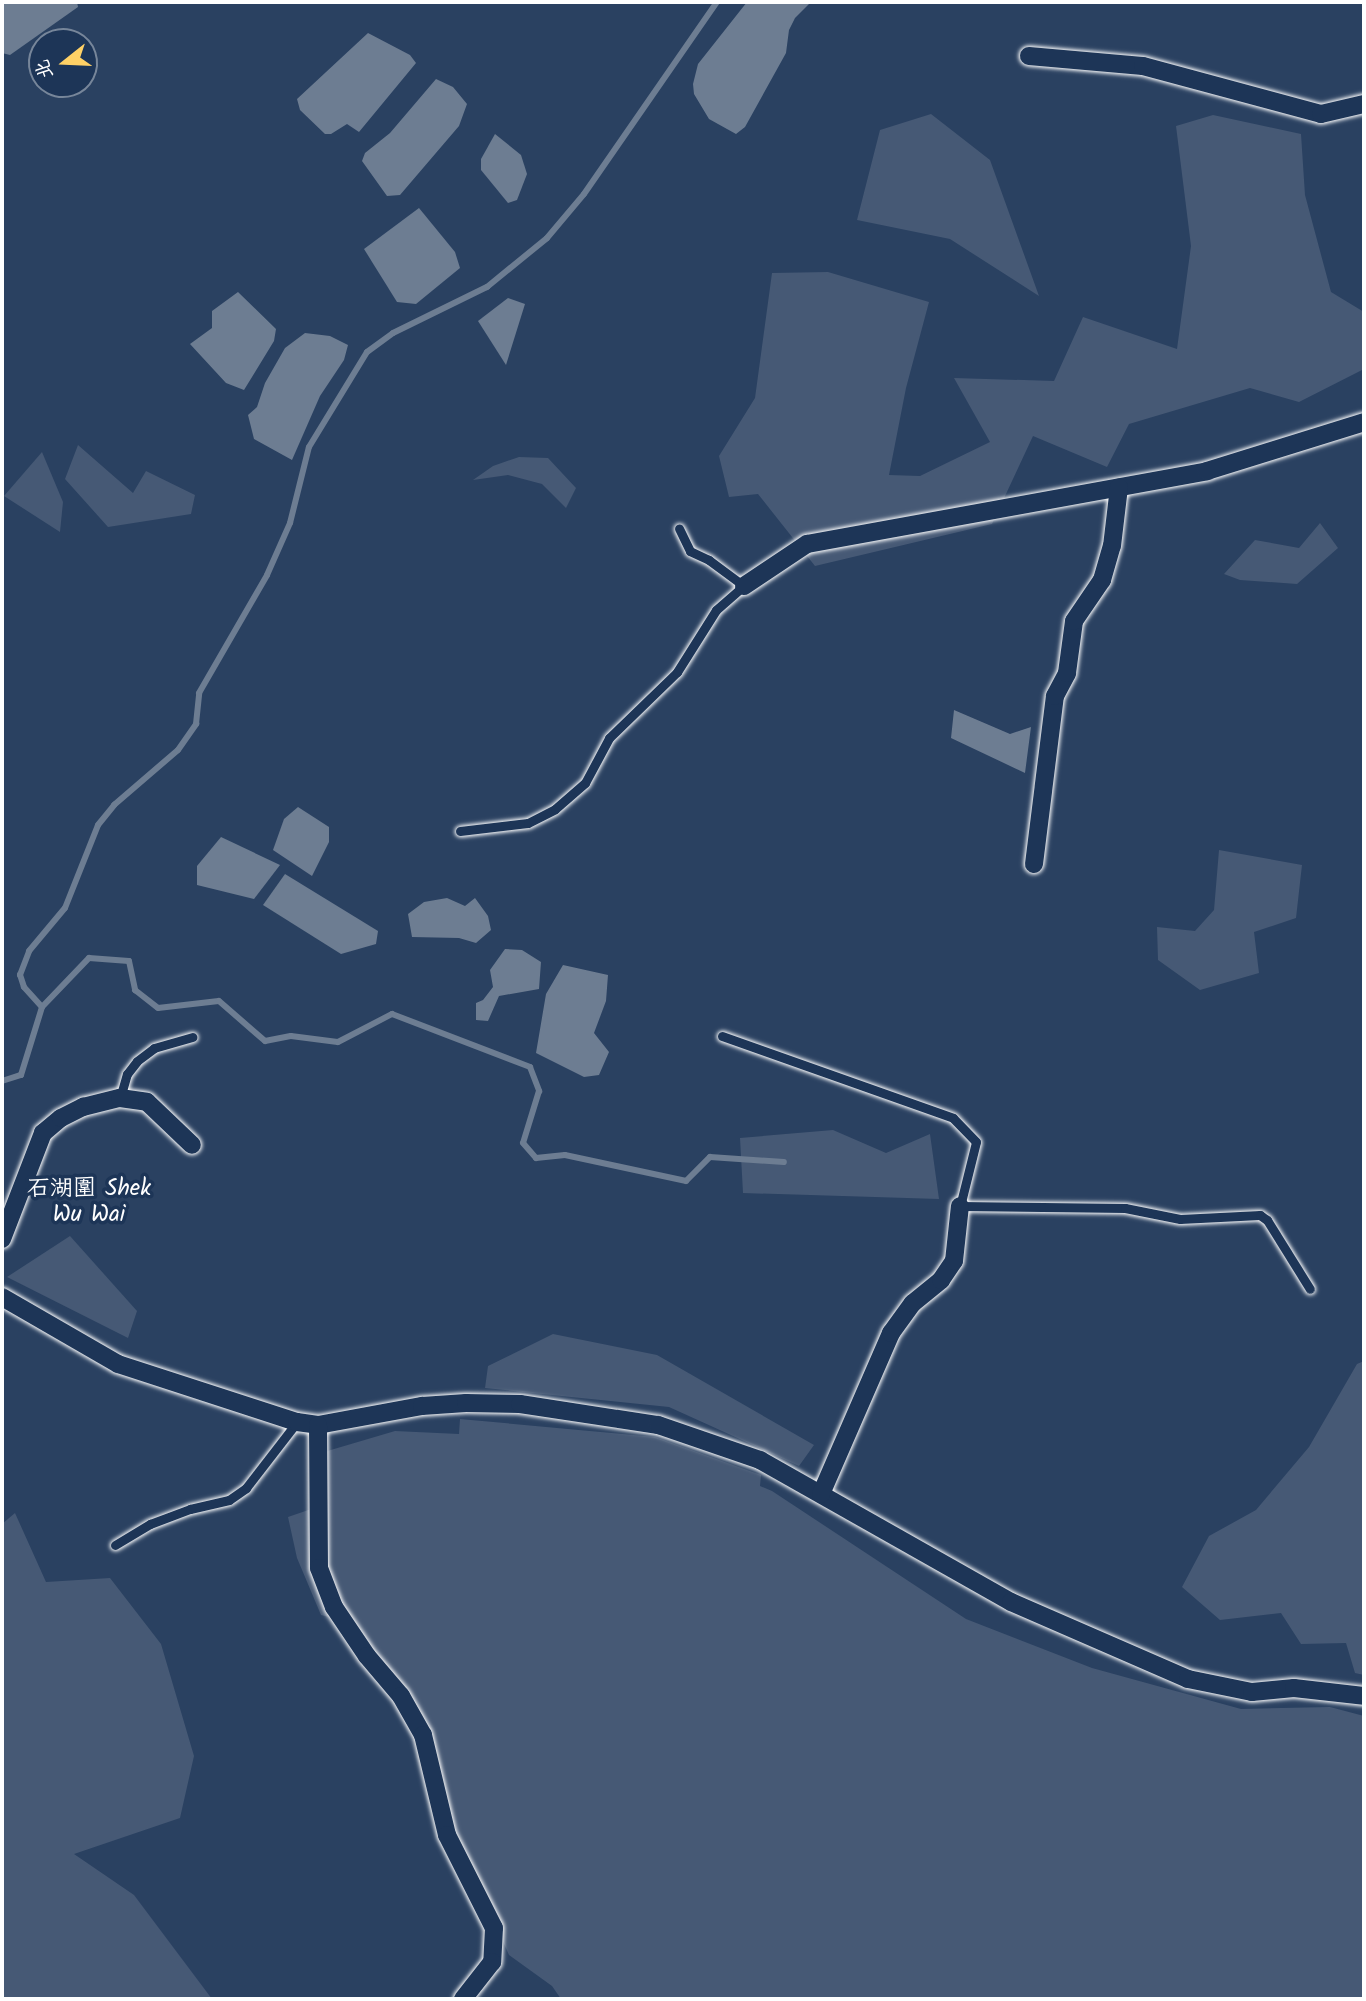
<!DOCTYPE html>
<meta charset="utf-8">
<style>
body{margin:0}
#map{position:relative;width:1366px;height:2001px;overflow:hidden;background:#2a4161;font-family:Kalam,"LXGW WenKai TC",sans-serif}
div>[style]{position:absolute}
.green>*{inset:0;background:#465975}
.water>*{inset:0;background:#6d7d92}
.stream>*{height:6px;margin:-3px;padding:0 3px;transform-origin:3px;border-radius:3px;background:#6d7d92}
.roads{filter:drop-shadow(0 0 2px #fff) drop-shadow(0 0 2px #fff)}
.service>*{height:9px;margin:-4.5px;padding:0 4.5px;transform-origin:4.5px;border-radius:4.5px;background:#1d3557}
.minor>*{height:18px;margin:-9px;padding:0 9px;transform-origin:9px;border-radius:9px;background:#1d3557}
span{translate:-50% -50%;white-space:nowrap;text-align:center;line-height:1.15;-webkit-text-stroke:7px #1d3557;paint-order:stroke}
.quarter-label{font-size:23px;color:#fff}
.frame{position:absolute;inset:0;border:4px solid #fff;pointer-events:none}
.north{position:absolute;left:28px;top:28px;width:70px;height:70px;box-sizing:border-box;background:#1d3557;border:2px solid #77869a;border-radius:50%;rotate:252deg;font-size:19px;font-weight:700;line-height:28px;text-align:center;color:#fff}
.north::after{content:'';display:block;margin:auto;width:24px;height:32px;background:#ffd166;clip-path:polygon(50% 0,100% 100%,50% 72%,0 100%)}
</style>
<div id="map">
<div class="green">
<i style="clip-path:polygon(931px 114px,990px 160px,1039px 296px,950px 239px,857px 220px,880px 130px)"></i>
<i style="clip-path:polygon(1213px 115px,1301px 134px,1305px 195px,1331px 292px,1364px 312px,1364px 369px,1299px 402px,1250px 388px,1129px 424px,1107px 467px,1033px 436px,992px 524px,815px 566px,758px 494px,729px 497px,719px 456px,755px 398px,772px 273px,828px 272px,929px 302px,906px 388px,889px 475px,920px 476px,990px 442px,954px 378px,1054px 381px,1083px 317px,1177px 349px,1191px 246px,1176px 126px)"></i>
<i style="clip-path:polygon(78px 445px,133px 493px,146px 471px,195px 495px,191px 514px,108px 527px,65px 479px)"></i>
<i style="clip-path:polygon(42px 452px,63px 502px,60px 532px,4px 496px)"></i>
<i style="clip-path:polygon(519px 457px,548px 458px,576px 488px,566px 508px,542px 484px,508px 475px,473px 480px,493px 466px)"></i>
<i style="clip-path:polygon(1320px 523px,1338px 548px,1297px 584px,1240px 580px,1224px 574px,1255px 540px,1299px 548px)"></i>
<i style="clip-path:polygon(1219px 850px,1302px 865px,1296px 918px,1254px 932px,1259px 973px,1200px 990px,1158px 960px,1157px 927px,1195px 931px,1214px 910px)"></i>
<i style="clip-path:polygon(833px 1130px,886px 1153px,930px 1134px,939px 1199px,743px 1193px,740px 1138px)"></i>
<i style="clip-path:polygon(70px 1236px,137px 1311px,128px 1338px,7px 1277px)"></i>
<i style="clip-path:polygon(553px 1334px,657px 1355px,814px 1445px,799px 1466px,669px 1407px,485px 1388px,488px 1366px)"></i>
<i style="clip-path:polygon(1364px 1361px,1364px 1675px,1355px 1673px,1346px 1643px,1301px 1644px,1281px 1613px,1220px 1620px,1182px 1587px,1209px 1536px,1256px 1510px,1309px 1447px,1357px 1364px)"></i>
<i style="clip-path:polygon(460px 1419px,655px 1437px,761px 1475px,760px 1486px,772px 1491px,966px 1619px,1092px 1668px,1241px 1709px,1330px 1707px,1364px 1716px,1364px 1999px,561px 1999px,552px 1986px,509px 1955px,487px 1906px,456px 1849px,418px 1709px,353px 1623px,321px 1615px,297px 1558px,288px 1517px,323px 1505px,324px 1452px,395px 1431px,459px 1434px)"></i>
<i style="clip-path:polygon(15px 1513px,46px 1582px,110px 1578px,161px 1644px,194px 1756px,180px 1818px,74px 1854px,134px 1895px,212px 1999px,2px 1999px,2px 1524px)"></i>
</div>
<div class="water">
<i style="clip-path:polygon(2px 2px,77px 2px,78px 7px,10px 55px,2px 53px)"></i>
<i style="clip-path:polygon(747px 2px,811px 2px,795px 18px,789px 30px,786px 53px,745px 127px,736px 134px,709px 119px,694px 94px,693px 84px,698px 64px)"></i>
<i style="clip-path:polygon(368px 33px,410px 55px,416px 63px,359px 132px,347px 124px,331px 134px,325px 134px,300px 110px,297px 99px)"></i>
<i style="clip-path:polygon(436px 79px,453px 87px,467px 104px,459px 126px,400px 195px,387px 196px,362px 161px,365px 153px,390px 133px)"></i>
<i style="clip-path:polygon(495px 134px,521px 155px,527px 174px,517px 200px,508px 203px,481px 170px,481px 159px)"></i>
<i style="clip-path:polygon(419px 208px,455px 252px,460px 268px,416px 304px,397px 302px,364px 249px)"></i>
<i style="clip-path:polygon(238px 292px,276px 329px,274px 341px,244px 390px,226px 383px,190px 344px,212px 328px,212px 311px)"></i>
<i style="clip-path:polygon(508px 298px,525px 304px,506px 365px,478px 321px)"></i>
<i style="clip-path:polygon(305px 333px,330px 336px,348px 345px,344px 360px,320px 396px,292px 460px,254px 439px,248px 415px,257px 407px,265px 383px,285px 348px)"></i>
<i style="clip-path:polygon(954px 710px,1010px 734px,1031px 727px,1025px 773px,951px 738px)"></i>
<i style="clip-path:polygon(298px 807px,329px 827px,329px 842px,312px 876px,273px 850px,284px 819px)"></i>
<i style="clip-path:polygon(221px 837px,280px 865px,254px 899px,197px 885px,197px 866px)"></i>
<i style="clip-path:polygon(285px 874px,378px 931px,376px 944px,341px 954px,263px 905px)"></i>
<i style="clip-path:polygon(447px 898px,465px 906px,475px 898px,488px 916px,491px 930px,476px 943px,459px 938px,412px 937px,408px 914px,424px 902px)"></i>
<i style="clip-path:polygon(505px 949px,522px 950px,541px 962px,539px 989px,499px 996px,488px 1021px,476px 1020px,476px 1003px,483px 1000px,493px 987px,490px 970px)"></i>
<i style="clip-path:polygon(563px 965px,608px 975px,606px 1001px,594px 1033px,609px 1052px,599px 1075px,584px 1077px,536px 1053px,546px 994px)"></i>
</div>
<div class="stream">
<i style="left:42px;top:1007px;width:27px;rotate:-132deg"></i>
<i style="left:24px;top:987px;width:13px;rotate:-108deg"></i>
<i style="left:20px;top:975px;width:26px;rotate:-69deg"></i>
<i style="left:29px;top:951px;width:56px;rotate:-50.1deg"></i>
<i style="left:65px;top:908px;width:89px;rotate:-68.3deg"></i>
<i style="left:98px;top:825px;width:26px;rotate:-51deg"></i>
<i style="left:114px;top:805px;width:84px;rotate:-40.7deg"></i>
<i style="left:178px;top:750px;width:32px;rotate:-55deg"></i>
<i style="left:196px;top:724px;width:31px;rotate:-84deg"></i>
<i style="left:199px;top:693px;width:136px;rotate:-60deg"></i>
<i style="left:267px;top:575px;width:57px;rotate:-66.1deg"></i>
<i style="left:290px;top:523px;width:78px;rotate:-76deg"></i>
<i style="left:309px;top:447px;width:111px;rotate:-58.6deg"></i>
<i style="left:367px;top:352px;width:32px;rotate:-36deg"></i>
<i style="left:393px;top:333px;width:105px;rotate:-26.1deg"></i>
<i style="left:487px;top:287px;width:77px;rotate:-39.2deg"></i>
<i style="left:547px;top:238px;width:57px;rotate:-49.9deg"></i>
<i style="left:584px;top:194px;width:234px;rotate:-55.3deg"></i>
<i style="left:2px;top:1081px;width:20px;rotate:-18deg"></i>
<i style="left:21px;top:1075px;width:71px;rotate:-72.8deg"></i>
<i style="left:42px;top:1007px;width:68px;rotate:-46.2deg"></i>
<i style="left:89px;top:958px;width:40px;rotate:4.3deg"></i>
<i style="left:129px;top:961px;width:30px;rotate:78deg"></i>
<i style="left:135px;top:990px;width:29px;rotate:38deg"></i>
<i style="left:158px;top:1008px;width:61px;rotate:-6.5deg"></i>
<i style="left:219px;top:1001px;width:61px;rotate:41deg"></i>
<i style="left:265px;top:1041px;width:26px;rotate:-11deg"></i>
<i style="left:291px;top:1036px;width:47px;rotate:7.3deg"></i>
<i style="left:338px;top:1042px;width:61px;rotate:-27.4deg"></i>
<i style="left:392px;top:1014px;width:148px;rotate:21deg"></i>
<i style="left:530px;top:1067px;width:26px;rotate:69deg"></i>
<i style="left:539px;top:1091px;width:54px;rotate:107.1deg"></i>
<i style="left:523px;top:1143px;width:20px;rotate:49deg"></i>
<i style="left:536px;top:1158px;width:29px;rotate:-6deg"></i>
<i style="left:565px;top:1155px;width:124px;rotate:12.1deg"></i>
<i style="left:686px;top:1181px;width:34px;rotate:-45deg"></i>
<i style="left:710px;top:1157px;width:74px;rotate:3.9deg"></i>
</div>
<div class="roads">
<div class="service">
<i style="left:460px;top:831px;width:68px;rotate:-6.7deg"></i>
<i style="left:528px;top:823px;width:30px;rotate:-27deg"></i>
<i style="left:555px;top:809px;width:40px;rotate:-41deg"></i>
<i style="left:585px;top:783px;width:51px;rotate:-61.9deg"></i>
<i style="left:609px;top:738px;width:95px;rotate:-44.1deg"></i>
<i style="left:677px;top:672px;width:73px;rotate:-57.8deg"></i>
<i style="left:716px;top:610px;width:37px;rotate:-41deg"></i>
<i style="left:744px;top:586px;width:44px;rotate:-143.4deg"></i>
<i style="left:709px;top:560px;width:21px;rotate:-155deg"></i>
<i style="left:690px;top:551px;width:25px;rotate:-116deg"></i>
<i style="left:722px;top:1036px;width:245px;rotate:19.5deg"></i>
<i style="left:953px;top:1118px;width:33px;rotate:46deg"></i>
<i style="left:976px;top:1142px;width:66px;rotate:104deg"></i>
<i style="left:960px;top:1206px;width:165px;rotate:0.7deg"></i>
<i style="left:1125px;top:1208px;width:56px;rotate:11.3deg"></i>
<i style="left:1180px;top:1219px;width:80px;rotate:-2.9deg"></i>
<i style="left:1260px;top:1215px;width:9px;rotate:36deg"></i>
<i style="left:1267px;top:1220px;width:81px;rotate:58.1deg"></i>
<i style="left:120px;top:1098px;width:25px;rotate:-74deg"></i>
<i style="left:127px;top:1074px;width:16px;rotate:-52deg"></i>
<i style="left:137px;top:1061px;width:21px;rotate:-37deg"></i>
<i style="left:154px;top:1048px;width:40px;rotate:-16deg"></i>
<i style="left:115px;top:1545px;width:41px;rotate:-31deg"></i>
<i style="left:150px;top:1524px;width:43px;rotate:-20.6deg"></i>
<i style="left:190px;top:1509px;width:40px;rotate:-13deg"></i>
<i style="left:229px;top:1500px;width:21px;rotate:-35deg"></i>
<i style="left:246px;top:1488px;width:83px;rotate:-52.3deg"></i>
</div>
<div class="minor">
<i style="left:1029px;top:56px;width:114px;rotate:5deg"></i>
<i style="left:1143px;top:66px;width:184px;rotate:15.1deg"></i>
<i style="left:1321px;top:114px;width:44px;rotate:-13.1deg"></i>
<i style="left:744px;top:586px;width:76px;rotate:-33.7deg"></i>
<i style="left:807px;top:544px;width:407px;rotate:-10.3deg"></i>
<i style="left:1207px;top:471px;width:164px;rotate:-17.3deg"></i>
<i style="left:1034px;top:864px;width:169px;rotate:-82.9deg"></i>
<i style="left:1055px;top:696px;width:26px;rotate:-62deg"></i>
<i style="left:1067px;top:673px;width:52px;rotate:-82.3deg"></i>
<i style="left:1074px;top:621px;width:50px;rotate:-55.7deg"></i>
<i style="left:1102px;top:580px;width:35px;rotate:-74deg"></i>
<i style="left:1112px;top:546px;width:59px;rotate:-83.2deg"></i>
<i style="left:2px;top:1239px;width:114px;rotate:-68.9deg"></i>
<i style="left:43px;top:1133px;width:23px;rotate:-40deg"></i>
<i style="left:61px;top:1118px;width:25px;rotate:-27deg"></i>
<i style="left:83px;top:1107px;width:38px;rotate:-14deg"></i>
<i style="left:120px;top:1098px;width:27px;rotate:8deg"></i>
<i style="left:147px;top:1102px;width:62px;rotate:43.7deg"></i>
<i style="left:2px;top:1297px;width:134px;rotate:30deg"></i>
<i style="left:118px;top:1364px;width:188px;rotate:18deg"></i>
<i style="left:297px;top:1422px;width:21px;rotate:8deg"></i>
<i style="left:318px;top:1425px;width:106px;rotate:-10.4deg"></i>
<i style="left:422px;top:1406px;width:44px;rotate:-3.9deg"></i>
<i style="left:466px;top:1403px;width:54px;rotate:1.1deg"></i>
<i style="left:520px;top:1404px;width:140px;rotate:8.7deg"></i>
<i style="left:658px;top:1425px;width:108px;rotate:18.9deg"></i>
<i style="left:760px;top:1460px;width:288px;rotate:29.5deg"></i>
<i style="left:1011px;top:1602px;width:193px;rotate:23.5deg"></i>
<i style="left:1188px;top:1679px;width:65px;rotate:11.5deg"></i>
<i style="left:1252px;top:1692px;width:42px;rotate:-5.4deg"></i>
<i style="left:1294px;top:1688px;width:70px;rotate:6.5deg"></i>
<i style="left:318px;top:1425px;width:143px;rotate:89.6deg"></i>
<i style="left:319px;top:1568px;width:42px;rotate:69deg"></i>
<i style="left:334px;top:1607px;width:59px;rotate:56deg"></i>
<i style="left:367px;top:1656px;width:52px;rotate:49.6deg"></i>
<i style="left:401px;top:1696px;width:45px;rotate:60.6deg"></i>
<i style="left:423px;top:1735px;width:103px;rotate:76.5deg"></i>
<i style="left:447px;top:1835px;width:104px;rotate:63.2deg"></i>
<i style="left:494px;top:1928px;width:34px;rotate:93deg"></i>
<i style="left:492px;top:1962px;width:47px;rotate:128.1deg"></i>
<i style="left:821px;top:1494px;width:176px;rotate:-66.5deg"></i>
<i style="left:891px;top:1333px;width:37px;rotate:-54deg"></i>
<i style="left:913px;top:1303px;width:36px;rotate:-39deg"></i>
<i style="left:941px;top:1280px;width:23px;rotate:-56deg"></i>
<i style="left:954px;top:1261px;width:55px;rotate:-83.8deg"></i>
</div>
</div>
<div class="quarter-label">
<span style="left:89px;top:1202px">石湖圍 Shek<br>Wu Wai</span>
</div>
<div class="frame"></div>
<div class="north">北</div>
</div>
